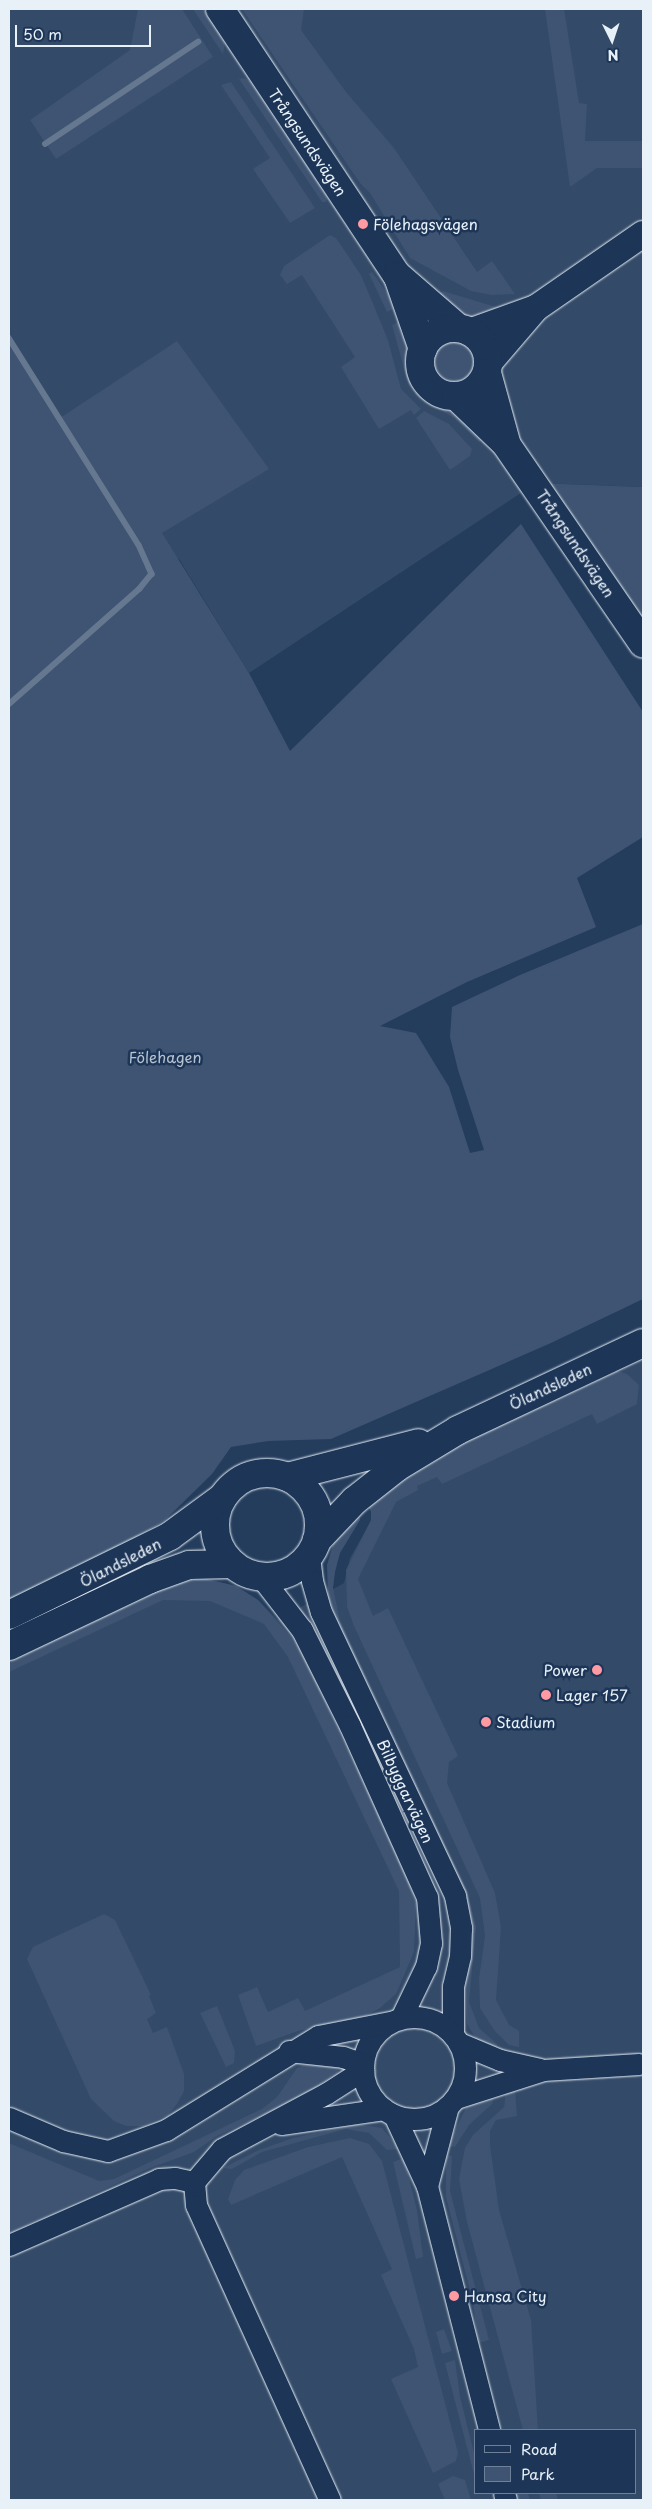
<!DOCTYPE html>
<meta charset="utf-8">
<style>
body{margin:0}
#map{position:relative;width:652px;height:2509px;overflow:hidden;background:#253d5d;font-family:"Playpen Sans",sans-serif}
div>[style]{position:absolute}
.built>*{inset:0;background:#334a68}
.green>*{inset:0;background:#3e5472}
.round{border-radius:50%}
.stream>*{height:5.5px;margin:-2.75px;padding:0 2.75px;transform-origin:2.75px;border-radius:2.75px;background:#657890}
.roads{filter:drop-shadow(0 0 1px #e8f1f8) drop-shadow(0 0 1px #e8f1f8)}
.minor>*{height:21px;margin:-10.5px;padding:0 10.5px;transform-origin:10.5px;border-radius:10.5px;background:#1d3557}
.minor>.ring{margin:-10.5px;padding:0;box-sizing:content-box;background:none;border:21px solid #1d3557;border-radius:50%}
.tertiary>*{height:26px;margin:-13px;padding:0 13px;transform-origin:13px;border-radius:13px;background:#1d3557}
.secondary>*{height:28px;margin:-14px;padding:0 14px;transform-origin:14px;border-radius:14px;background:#1d3557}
.secondary>.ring{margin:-14px;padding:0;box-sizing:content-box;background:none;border:28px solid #1d3557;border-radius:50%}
.dots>*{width:14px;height:14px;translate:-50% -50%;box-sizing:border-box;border:2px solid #1d3557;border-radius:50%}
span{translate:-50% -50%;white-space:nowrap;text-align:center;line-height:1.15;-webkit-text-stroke:5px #1d3557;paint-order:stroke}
.street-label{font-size:15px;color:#e8f1f8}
.poi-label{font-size:15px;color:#e8f1f8}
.left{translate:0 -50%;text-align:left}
.right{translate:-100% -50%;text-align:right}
.park-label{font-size:15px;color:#b5c2d0}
.frame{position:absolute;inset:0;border:10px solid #e8f1f8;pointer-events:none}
.legend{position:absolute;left:474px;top:2429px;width:162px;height:65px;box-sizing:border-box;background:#1d3557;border:1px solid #6e8097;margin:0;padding:6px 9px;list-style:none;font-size:15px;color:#e8f1f8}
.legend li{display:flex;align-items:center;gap:10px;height:25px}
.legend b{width:25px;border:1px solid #6e8097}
.north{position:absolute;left:587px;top:15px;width:50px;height:50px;-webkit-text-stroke:4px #1d3557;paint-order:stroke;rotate:176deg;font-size:14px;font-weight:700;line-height:20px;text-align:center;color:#e8f1f8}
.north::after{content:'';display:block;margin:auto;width:18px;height:22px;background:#e8f1f8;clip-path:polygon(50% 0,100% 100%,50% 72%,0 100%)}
.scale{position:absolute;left:15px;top:25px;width:136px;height:22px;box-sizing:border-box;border:2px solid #e8f1f8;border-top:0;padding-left:6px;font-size:15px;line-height:18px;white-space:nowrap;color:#e8f1f8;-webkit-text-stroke:4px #1d3557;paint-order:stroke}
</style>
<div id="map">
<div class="built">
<i style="clip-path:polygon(9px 9px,643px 9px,643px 487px,536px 483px,249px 673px,179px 559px,139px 545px,9px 338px)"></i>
<i style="clip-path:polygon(evenodd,643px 1360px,643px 2500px,9px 2500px,9px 1656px,206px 1579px,236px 1586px,258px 1600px,278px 1620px,344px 1583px,350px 1558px,371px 1521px,371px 1511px,364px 1501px,455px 1447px,643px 1360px,476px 2430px,636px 2430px,636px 2493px,476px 2493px,476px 2430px)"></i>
</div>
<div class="green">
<i style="clip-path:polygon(138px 9px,182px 9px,213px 57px,56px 159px,30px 120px,130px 50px)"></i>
<i style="clip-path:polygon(193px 9px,203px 9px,225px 42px,223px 54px)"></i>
<i style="clip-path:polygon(242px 9px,304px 9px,301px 30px,346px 92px,394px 148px,477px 272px,492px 261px,515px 294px,492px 295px,471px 291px,410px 258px,370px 193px,360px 183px)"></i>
<i style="clip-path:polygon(545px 9px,564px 9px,579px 103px,587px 104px,585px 141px,643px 141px,643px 168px,597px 168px,570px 187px)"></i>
<i style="clip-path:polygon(244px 78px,253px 83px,327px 195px,326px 202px,322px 202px,239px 79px)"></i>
<i style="clip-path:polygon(231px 82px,315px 208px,290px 223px,253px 169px,270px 158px,221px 85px)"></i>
<i style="clip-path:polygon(330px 235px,336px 238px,361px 275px,388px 340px,401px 389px,421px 409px,414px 415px,411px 410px,379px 429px,341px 367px,355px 357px,302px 275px,287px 284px,280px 275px,284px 266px)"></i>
<i style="clip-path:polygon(372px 272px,397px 307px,387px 312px,369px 274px)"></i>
<i style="clip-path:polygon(443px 291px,496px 307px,511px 306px,478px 319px,469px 318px,436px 295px)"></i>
<i style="clip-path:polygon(404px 319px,409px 345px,408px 366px,413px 384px,409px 386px,392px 325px)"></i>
<i style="clip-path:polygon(9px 338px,60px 418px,177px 341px,269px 469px,162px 533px,249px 673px,290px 751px,521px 524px,643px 712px,643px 837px,577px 878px,596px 927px,467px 982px,380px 1026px,416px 1033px,449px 1087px,470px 1153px,484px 1150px,458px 1070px,450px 1037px,452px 1007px,520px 975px,643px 924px,643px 1299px,551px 1343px,331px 1439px,268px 1441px,231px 1447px,212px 1474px,164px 1521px,75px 1572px,9px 1602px)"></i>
<i class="round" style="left:435px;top:341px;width:40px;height:40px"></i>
<i style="clip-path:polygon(417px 391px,431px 402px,459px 415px,482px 440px,479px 442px,454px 418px,420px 398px,415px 394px)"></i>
<i style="clip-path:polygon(424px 411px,449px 424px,472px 449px,470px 456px,450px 470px,416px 418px)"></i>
<i style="clip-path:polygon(536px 483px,643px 487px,643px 643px)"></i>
<i style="clip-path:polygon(618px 1371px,627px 1374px,639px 1385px,637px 1404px,597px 1424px,592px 1414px,442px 1484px,437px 1477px,417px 1486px,418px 1490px,396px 1502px,358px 1579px,373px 1616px,388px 1608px,458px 1756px,449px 1762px,447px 1783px,495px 1893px,501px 1927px,496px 2000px,509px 2025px,519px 2031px,519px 2047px,509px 2045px,494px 2030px,480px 2008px,479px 1978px,485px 1936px,480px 1898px,354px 1626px,347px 1607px,346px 1570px,371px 1520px,371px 1511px,364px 1501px,455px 1447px)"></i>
<i style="clip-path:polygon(359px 1513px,360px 1520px,340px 1553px,335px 1572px,333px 1588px,340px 1621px,467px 1891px,476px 1927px,469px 2002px,479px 2028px,497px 2044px,497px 2050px,477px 2040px,467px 2024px,465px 1992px,472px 1927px,464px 1892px,337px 1622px,328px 1596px,327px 1565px,335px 1538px)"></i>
<i style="clip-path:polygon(206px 1579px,236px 1586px,258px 1600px,292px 1638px,305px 1659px,409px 1880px,416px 1904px,414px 1952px,396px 1994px,380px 2008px,365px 2016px,298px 2031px,256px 2046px,238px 1995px,257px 1987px,268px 2012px,298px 1998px,305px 2011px,400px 1967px,399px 1891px,288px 1657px,264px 1624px,210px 1601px,163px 1600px,9px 1672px,9px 1656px,177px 1581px)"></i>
<i style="clip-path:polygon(104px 1914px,115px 1920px,151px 1995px,149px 1996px,156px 2013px,147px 2019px,153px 2033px,167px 2027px,184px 2074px,184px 2091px,177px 2104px,168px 2115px,143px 2126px,126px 2126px,114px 2121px,91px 2099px,27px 1959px,33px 1947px)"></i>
<i style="clip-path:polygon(217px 2006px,235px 2051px,234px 2063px,226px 2067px,200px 2013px)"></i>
<i style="clip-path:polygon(310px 2063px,337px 2065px,338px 2072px,298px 2099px,217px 2136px,194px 2152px,150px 2168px,9px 2233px,9px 2143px,99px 2181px,114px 2179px,262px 2109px,277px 2097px,297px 2068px)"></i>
<i style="clip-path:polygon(515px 2089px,517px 2116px,496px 2120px,490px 2131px,490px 2145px,499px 2210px,531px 2320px,538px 2430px,523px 2430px,467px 2222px,459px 2179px,465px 2148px,473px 2135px,504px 2107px,506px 2091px)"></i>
<i style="clip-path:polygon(495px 2093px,492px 2104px,469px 2125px,455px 2147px,447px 2146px,466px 2108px)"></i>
<i style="clip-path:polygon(357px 2124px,382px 2128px,400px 2149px,387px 2150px,369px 2133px,346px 2129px,262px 2152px,232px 2169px,223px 2168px,259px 2150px,293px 2138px)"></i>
<i style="clip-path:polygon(350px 2138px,369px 2144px,382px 2161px,458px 2453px,456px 2461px,433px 2473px,391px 2379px,418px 2367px,414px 2349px,381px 2275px,392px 2269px,342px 2157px,231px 2205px,228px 2199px,235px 2180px,244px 2170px,308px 2147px)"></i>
<i style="clip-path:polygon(446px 2155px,452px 2156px,450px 2191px,489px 2340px,478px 2343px,473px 2302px,446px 2197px)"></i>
<i style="clip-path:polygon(404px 2158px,417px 2210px,423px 2257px,416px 2259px,393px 2162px)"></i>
<i style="clip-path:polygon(444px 2329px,452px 2351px,442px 2354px,436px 2332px)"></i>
<i style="clip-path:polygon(455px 2360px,460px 2397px,476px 2461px,476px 2482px,445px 2363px)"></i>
<i style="clip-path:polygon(453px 2476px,465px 2480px,471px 2500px,445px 2500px,438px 2484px)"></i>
<i style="clip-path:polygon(515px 2493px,528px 2493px,530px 2500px,516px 2500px)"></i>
<i style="clip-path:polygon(539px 2493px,556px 2493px,558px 2500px,541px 2500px)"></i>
</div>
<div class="stream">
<i style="left:45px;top:144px;width:184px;rotate:-33.7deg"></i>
<i style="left:9px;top:338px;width:244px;rotate:57.9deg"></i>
<i style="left:139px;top:545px;width:32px;rotate:66deg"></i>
<i style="left:152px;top:574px;width:19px;rotate:129deg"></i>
<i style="left:140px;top:589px;width:175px;rotate:138.5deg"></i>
</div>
<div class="roads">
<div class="minor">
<i style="left:309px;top:1556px;width:25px;rotate:83deg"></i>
<i style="left:312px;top:1581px;width:32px;rotate:74deg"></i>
<i style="left:321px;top:1612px;width:314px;rotate:64.7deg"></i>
<i style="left:455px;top:1896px;width:33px;rotate:79deg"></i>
<i style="left:461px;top:1928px;width:28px;rotate:92deg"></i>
<i style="left:460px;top:1956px;width:31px;rotate:103deg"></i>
<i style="left:453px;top:1986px;width:48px;rotate:90deg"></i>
<i style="left:261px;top:1577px;width:67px;rotate:52.3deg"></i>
<i style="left:302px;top:1630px;width:107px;rotate:63.4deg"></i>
<i style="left:350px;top:1726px;width:188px;rotate:65.8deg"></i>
<i style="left:427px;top:1897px;width:46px;rotate:85deg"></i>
<i style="left:431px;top:1943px;width:24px;rotate:102deg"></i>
<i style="left:426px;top:1966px;width:58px;rotate:115.7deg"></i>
<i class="ring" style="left:363px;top:2017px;width:81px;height:81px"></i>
<i style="left:459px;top:2043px;width:44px;rotate:22.5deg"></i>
<i style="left:500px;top:2060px;width:41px;rotate:12.7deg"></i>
<i style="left:289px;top:2051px;width:54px;rotate:6.3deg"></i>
<i style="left:343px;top:2057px;width:21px;rotate:19deg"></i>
<i style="left:456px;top:2098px;width:91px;rotate:-17.8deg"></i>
<i style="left:543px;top:2070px;width:96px;rotate:-3.6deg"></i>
<i style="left:394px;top:2115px;width:78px;rotate:65.1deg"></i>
<i style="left:427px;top:2186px;width:252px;rotate:75.7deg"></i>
<i style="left:9px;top:2118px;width:59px;rotate:23.1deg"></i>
<i style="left:63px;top:2141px;width:46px;rotate:12.5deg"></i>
<i style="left:108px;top:2151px;width:62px;rotate:-19.9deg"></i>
<i style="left:166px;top:2130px;width:179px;rotate:-31.7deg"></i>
<i style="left:318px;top:2036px;width:73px;rotate:-11deg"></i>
<i style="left:281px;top:2124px;width:104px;rotate:-8.3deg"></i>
<i style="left:194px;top:2182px;width:23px;rotate:85deg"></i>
<i style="left:196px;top:2205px;width:324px;rotate:65.6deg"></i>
<i style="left:194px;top:2182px;width:43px;rotate:-49.7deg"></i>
<i style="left:222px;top:2149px;width:119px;rotate:-28.1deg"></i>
<i style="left:327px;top:2093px;width:43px;rotate:-32.6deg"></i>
<i style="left:427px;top:2186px;width:83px;rotate:-75.3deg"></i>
<i style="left:9px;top:2245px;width:164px;rotate:-23.7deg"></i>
<i style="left:159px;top:2179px;width:16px;rotate:-4deg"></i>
<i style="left:175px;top:2178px;width:19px;rotate:12deg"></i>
<i style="left:504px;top:2493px;width:7px;rotate:74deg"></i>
</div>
<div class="tertiary">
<i style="left:469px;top:332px;width:68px;rotate:-19.8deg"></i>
<i style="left:488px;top:364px;width:74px;rotate:-49.4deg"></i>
<i style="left:536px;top:308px;width:130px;rotate:-34.7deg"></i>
</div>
<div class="secondary">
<i style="left:220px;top:9px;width:320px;rotate:56.4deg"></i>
<i style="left:397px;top:275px;width:81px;rotate:41deg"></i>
<i style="left:398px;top:277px;width:76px;rotate:70.9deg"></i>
<i class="ring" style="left:420px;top:328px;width:40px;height:40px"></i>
<i style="left:487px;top:373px;width:72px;rotate:74.6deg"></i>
<i style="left:456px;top:396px;width:69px;rotate:43.8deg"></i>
<i style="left:506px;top:444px;width:242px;rotate:55.5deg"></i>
<i class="ring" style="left:215px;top:1473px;width:76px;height:76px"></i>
<i style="left:287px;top:1477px;width:136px;rotate:-14.4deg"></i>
<i style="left:317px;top:1540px;width:54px;rotate:-46.5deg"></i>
<i style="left:354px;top:1501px;width:55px;rotate:-38.3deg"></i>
<i style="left:397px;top:1467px;width:71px;rotate:-31.2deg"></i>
<i style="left:458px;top:1430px;width:204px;rotate:-25.2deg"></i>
<i style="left:9px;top:1615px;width:179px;rotate:-26.1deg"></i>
<i style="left:170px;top:1536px;width:66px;rotate:-36.3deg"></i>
<i style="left:9px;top:1646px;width:156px;rotate:-25.4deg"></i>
<i style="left:150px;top:1579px;width:41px;rotate:-19.7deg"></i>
<i style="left:189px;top:1565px;width:43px;rotate:-1.3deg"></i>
</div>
</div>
<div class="dots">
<i style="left:363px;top:224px;background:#ff9aa2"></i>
<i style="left:597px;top:1670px;background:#ff9aa2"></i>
<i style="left:546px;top:1695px;background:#ff9aa2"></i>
<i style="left:486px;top:1722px;background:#ff9aa2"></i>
<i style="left:454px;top:2296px;background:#ff9aa2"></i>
</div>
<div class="street-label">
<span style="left:308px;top:142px;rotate:56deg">Trångsundsvägen</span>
<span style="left:576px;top:543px;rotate:56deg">Trångsundsvägen</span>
<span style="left:550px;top:1386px;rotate:-25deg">Ölandsleden</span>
<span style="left:120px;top:1562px;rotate:-27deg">Ölandsleden</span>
<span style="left:406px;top:1791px;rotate:65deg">Bilbyggarvägen</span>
</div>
<div class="poi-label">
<span class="left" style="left:373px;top:224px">Fölehagsvägen</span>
<span class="right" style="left:587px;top:1670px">Power</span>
<span class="left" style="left:556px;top:1695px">Lager 157</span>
<span class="left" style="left:496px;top:1722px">Stadium</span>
<span class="left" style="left:464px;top:2296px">Hansa City</span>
</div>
<div class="park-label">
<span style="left:165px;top:1057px">Fölehagen</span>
</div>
<div class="frame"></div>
<ul class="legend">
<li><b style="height:6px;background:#1d3557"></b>Road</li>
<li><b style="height:14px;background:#3e5472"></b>Park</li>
</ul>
<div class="north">N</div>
<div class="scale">50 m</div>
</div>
